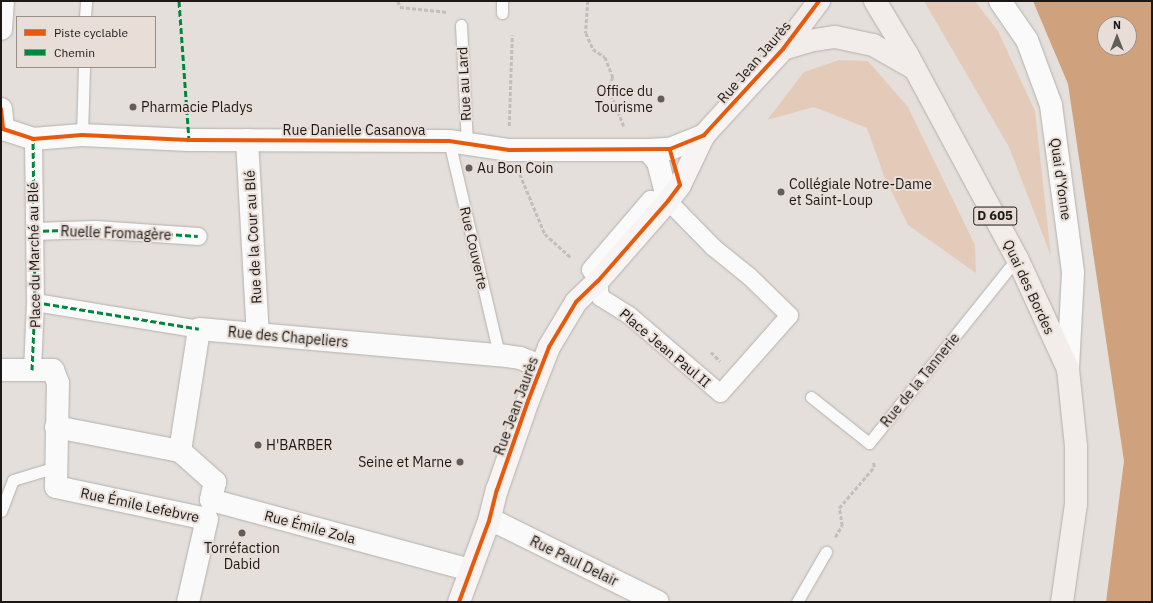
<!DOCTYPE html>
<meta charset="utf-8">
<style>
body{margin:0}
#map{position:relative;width:1153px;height:603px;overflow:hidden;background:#e4dfdb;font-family:"IBM Plex Sans",sans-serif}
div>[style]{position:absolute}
.green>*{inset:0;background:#e4cbb9}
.water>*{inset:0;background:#d0a17d}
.path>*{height:2.5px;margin-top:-1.25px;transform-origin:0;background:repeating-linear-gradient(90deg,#c0bfbe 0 4px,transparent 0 6px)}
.roads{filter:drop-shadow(0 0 1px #b4b0ac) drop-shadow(0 0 1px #b4b0ac)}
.service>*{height:11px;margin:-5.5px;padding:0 5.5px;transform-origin:5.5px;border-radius:5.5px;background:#fbfafa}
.pedestrian>*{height:17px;margin:-8.5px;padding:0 8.5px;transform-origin:8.5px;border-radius:8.5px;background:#fbfafa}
.minor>*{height:22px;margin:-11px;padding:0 11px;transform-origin:11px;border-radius:11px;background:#fbfafa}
.secondary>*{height:22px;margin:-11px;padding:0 11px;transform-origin:11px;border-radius:11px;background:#f7f4f3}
.primary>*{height:22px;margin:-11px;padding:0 11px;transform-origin:11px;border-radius:11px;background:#f2edea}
.quiet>*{height:3px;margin-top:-1.5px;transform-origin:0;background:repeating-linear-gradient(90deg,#00873e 0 6px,transparent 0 9px)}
.cycleway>*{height:4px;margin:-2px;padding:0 2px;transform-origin:2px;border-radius:2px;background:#e8590c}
.dots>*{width:11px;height:11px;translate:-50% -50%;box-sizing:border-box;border:2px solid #e8ded7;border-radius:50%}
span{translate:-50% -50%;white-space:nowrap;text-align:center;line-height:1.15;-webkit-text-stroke:4px #e8ded7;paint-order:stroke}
.shield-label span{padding:1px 3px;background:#e8ded7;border:1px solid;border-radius:3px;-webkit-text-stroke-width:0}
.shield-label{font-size:13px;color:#1b1815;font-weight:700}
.street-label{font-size:14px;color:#1b1815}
.poi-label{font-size:14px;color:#1b1815}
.right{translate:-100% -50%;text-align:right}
.left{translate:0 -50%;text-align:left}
.frame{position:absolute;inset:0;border:2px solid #1b1815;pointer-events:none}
.legend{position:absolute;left:16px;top:16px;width:140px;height:52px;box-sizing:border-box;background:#e8ded7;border:1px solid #968f89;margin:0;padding:5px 7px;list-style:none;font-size:12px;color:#1b1815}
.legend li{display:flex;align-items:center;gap:8px;height:20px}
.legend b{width:20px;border:1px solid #968f89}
.north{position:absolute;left:1097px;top:16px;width:40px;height:40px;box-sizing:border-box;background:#e8ded7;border:1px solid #968f89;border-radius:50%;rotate:0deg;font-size:11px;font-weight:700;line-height:16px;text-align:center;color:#1b1815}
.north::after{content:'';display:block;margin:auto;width:14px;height:18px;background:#615e5a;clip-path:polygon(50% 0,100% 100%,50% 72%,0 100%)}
</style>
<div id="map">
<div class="green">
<i style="clip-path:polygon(924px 1px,975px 1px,998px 31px,1035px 111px,1051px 256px,1009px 147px)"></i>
<i style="clip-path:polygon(839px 60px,868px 61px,908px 107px,975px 245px,976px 273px,908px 225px,884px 176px,867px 128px,814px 107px,767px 120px,804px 72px)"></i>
</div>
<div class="water">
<i style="clip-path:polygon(evenodd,1033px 1px,1152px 1px,1152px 602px,1106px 602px,1124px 461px,1068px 84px,1033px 1px,1105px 24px,1129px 24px,1129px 48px,1105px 48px,1105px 24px)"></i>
</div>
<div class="path">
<i style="left:398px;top:1px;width:6px;rotate:72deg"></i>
<i style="left:400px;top:7px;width:48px;rotate:5.9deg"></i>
<i style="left:588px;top:1px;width:32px;rotate:94deg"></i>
<i style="left:586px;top:33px;width:17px;rotate:66deg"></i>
<i style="left:593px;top:49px;width:14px;rotate:34deg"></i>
<i style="left:605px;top:57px;width:22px;rotate:68deg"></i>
<i style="left:613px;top:77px;width:13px;rotate:108deg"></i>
<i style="left:609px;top:89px;width:40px;rotate:68deg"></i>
<i style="left:509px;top:126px;width:91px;rotate:-88.1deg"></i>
<i style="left:520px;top:174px;width:65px;rotate:67.4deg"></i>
<i style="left:545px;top:234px;width:36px;rotate:42deg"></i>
<i style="left:711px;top:352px;width:13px;rotate:45deg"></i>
<i style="left:835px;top:537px;width:13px;rotate:-58deg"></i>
<i style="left:842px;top:526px;width:18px;rotate:-99deg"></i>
<i style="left:839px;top:508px;width:54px;rotate:-49.5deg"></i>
<i style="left:874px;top:467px;width:6px;rotate:-99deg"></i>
</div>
<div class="roads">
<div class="service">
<i style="left:502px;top:13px;width:12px;rotate:-90deg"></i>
<i style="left:85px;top:17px;width:16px;rotate:-86deg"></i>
<i style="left:461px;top:25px;width:118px;rotate:87.1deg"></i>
<i style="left:82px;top:135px;width:68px;rotate:-88.3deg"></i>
<i style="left:449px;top:141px;width:220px;rotate:76.8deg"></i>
<i style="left:811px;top:397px;width:74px;rotate:38.4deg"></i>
<i style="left:869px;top:443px;width:237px;rotate:-51.3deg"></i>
<i style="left:1px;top:511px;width:33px;rotate:-69deg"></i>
<i style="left:13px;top:480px;width:45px;rotate:-16.8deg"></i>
<i style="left:797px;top:602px;width:58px;rotate:-59.9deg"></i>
</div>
<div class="pedestrian">
<i style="left:650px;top:199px;width:18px;rotate:6deg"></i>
<i style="left:668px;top:201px;width:64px;rotate:45.6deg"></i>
<i style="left:713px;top:247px;width:46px;rotate:38.9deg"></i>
<i style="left:749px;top:276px;width:56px;rotate:44.3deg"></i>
<i style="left:789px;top:315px;width:104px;rotate:131.5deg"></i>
<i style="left:720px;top:393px;width:120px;rotate:-139.4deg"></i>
<i style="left:629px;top:315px;width:34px;rotate:-148deg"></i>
<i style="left:600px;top:297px;width:16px;rotate:-97deg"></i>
<i style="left:598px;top:281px;width:14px;rotate:-124deg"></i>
<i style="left:590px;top:269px;width:92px;rotate:-49.4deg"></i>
<i style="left:34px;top:231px;width:61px;rotate:-1.9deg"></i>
<i style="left:95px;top:229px;width:103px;rotate:3.9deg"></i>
<i style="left:35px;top:302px;width:166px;rotate:9.3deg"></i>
<i style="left:32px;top:370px;width:68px;rotate:-87.5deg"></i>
<i style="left:35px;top:302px;width:163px;rotate:-90.7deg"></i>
</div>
<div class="minor">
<i style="left:1000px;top:1px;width:47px;rotate:55.3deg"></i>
<i style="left:1027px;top:40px;width:69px;rotate:69.7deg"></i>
<i style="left:1051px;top:105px;width:169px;rotate:82.5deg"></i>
<i style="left:1073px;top:273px;width:96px;rotate:93deg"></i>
<i style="left:1px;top:29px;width:28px;rotate:-86deg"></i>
<i style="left:1px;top:109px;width:20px;rotate:84deg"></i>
<i style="left:3px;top:129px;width:32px;rotate:18deg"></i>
<i style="left:33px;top:139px;width:49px;rotate:-4.7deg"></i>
<i style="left:82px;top:135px;width:107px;rotate:2.7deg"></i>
<i style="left:189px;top:140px;width:260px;rotate:0.2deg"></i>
<i style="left:449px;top:141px;width:61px;rotate:8.5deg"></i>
<i style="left:509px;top:150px;width:139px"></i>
<i style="left:648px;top:150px;width:22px;rotate:-3deg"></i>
<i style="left:670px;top:149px;width:37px;rotate:-22deg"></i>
<i style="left:247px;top:140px;width:194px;rotate:86.8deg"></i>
<i style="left:648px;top:150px;width:16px;rotate:50deg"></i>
<i style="left:658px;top:162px;width:40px;rotate:75.6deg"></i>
<i style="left:1px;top:370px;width:52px"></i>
<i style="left:53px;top:370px;width:14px;rotate:69deg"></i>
<i style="left:58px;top:383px;width:104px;rotate:91.1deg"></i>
<i style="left:56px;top:487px;width:154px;rotate:12deg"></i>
<i style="left:207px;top:519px;width:85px;rotate:102.9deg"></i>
<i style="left:56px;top:427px;width:126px;rotate:11deg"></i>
<i style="left:180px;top:451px;width:123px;rotate:-81.1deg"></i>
<i style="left:199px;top:329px;width:301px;rotate:5deg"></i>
<i style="left:499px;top:355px;width:21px;rotate:8deg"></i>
<i style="left:520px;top:358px;width:22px;rotate:21deg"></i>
<i style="left:180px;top:451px;width:47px;rotate:41.5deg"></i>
<i style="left:215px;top:482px;width:18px;rotate:103deg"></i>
<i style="left:211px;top:500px;width:269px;rotate:15.1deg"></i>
<i style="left:489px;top:521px;width:11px;rotate:15deg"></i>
<i style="left:500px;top:524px;width:176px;rotate:26.3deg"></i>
</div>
<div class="secondary">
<i style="left:459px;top:602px;width:86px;rotate:-69.7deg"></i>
<i style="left:489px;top:521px;width:32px;rotate:-76deg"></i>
<i style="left:497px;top:490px;width:94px;rotate:-70.8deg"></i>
<i style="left:528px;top:401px;width:58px;rotate:-68.7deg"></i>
<i style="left:549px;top:347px;width:52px;rotate:-59deg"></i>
<i style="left:576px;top:302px;width:30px;rotate:-44deg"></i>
<i style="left:598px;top:281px;width:106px;rotate:-48.8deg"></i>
<i style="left:668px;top:201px;width:20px;rotate:-53deg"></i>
<i style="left:680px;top:185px;width:55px;rotate:-64.4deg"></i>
<i style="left:704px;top:135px;width:117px;rotate:-47.4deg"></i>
</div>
<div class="primary">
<i style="left:875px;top:1px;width:62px;rotate:58.9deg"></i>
<i style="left:907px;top:54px;width:232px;rotate:61.7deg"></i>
<i style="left:1017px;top:258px;width:122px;rotate:65.3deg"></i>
<i style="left:1068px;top:369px;width:77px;rotate:84.1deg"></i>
<i style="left:1076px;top:446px;width:58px;rotate:90deg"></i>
<i style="left:1076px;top:504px;width:99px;rotate:98.1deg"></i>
<i style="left:783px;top:49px;width:27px;rotate:-17deg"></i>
<i style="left:809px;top:41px;width:26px;rotate:-9deg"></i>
<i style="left:835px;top:37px;width:39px;rotate:12deg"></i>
<i style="left:873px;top:45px;width:48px;rotate:29.7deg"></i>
<i style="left:783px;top:49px;width:60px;rotate:-53.1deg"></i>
</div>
</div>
<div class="quiet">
<i style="left:179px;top:1px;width:139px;rotate:85.9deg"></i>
<i style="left:34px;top:231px;width:61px;rotate:-1.9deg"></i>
<i style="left:95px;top:229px;width:103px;rotate:3.9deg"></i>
<i style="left:35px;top:302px;width:166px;rotate:9.3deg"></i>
<i style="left:32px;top:370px;width:68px;rotate:-87.5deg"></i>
<i style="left:35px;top:302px;width:163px;rotate:-90.7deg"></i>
</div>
<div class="cycleway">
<i style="left:1px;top:109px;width:20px;rotate:84deg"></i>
<i style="left:3px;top:129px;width:32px;rotate:18deg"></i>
<i style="left:33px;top:139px;width:49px;rotate:-4.7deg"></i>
<i style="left:82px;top:135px;width:107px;rotate:2.7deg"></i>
<i style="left:189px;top:140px;width:260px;rotate:0.2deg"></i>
<i style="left:449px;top:141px;width:61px;rotate:8.5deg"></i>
<i style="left:509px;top:150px;width:161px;rotate:-0.4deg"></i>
<i style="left:670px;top:149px;width:37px;rotate:-22deg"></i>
<i style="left:704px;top:135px;width:117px;rotate:-47.4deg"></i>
<i style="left:783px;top:49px;width:60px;rotate:-53.1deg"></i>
<i style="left:459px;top:602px;width:86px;rotate:-69.7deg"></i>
<i style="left:489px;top:521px;width:32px;rotate:-76deg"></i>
<i style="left:497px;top:490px;width:94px;rotate:-70.8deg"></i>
<i style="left:528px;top:401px;width:58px;rotate:-68.7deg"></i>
<i style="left:549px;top:347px;width:52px;rotate:-59deg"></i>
<i style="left:576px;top:302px;width:30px;rotate:-44deg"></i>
<i style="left:598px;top:281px;width:106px;rotate:-48.8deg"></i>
<i style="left:668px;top:201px;width:20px;rotate:-53deg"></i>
<i style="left:680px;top:185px;width:37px;rotate:-106deg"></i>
</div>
<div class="dots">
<i style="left:661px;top:99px;background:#615e5a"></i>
<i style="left:133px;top:107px;background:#615e5a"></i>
<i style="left:469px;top:168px;background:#615e5a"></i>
<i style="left:781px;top:192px;background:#615e5a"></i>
<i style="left:258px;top:445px;background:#615e5a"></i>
<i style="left:460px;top:462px;background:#615e5a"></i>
<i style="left:242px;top:533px;background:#615e5a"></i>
</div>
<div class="shield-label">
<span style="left:995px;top:216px">D 605</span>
</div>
<div class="street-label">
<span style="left:754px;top:62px;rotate:-49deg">Rue Jean Jaurès</span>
<span style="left:464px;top:84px;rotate:-93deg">Rue au Lard</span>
<span style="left:354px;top:130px">Rue Danielle Casanova</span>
<span style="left:1061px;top:179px;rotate:82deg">Quai d'Yonne</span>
<span style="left:116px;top:233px;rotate:2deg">Ruelle Fromagère</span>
<span style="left:253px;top:237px;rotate:-93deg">Rue de la Cour au Blé</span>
<span style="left:474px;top:248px;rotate:77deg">Rue Couverte</span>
<span style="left:34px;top:255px;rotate:-91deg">Place du Marché au Blé</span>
<span style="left:1029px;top:287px;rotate:65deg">Quai des Bordes</span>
<span style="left:288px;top:337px;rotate:5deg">Rue des Chapeliers</span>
<span style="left:665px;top:348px;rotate:40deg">Place Jean Paul II</span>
<span style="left:920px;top:380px;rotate:-51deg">Rue de la Tannerie</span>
<span style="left:516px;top:406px;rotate:-70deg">Rue Jean Jaurès</span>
<span style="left:140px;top:505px;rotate:12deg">Rue Émile Lefebvre</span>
<span style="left:310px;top:527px;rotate:15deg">Rue Émile Zola</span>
<span style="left:574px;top:561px;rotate:26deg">Rue Paul Delair</span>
</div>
<div class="poi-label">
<span class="right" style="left:653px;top:99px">Office du<br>Tourisme</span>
<span class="left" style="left:141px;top:107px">Pharmacie Pladys</span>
<span class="left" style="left:477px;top:168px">Au Bon Coin</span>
<span class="left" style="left:789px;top:192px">Collégiale Notre-Dame<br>et Saint-Loup</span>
<span class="left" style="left:266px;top:445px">H'BARBER</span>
<span class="right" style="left:452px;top:462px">Seine et Marne</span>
<span style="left:242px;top:556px">Torréfaction<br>Dabid</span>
</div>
<div class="frame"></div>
<ul class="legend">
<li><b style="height:5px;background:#e8590c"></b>Piste cyclable</li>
<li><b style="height:5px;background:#00873e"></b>Chemin</li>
</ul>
<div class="north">N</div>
</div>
